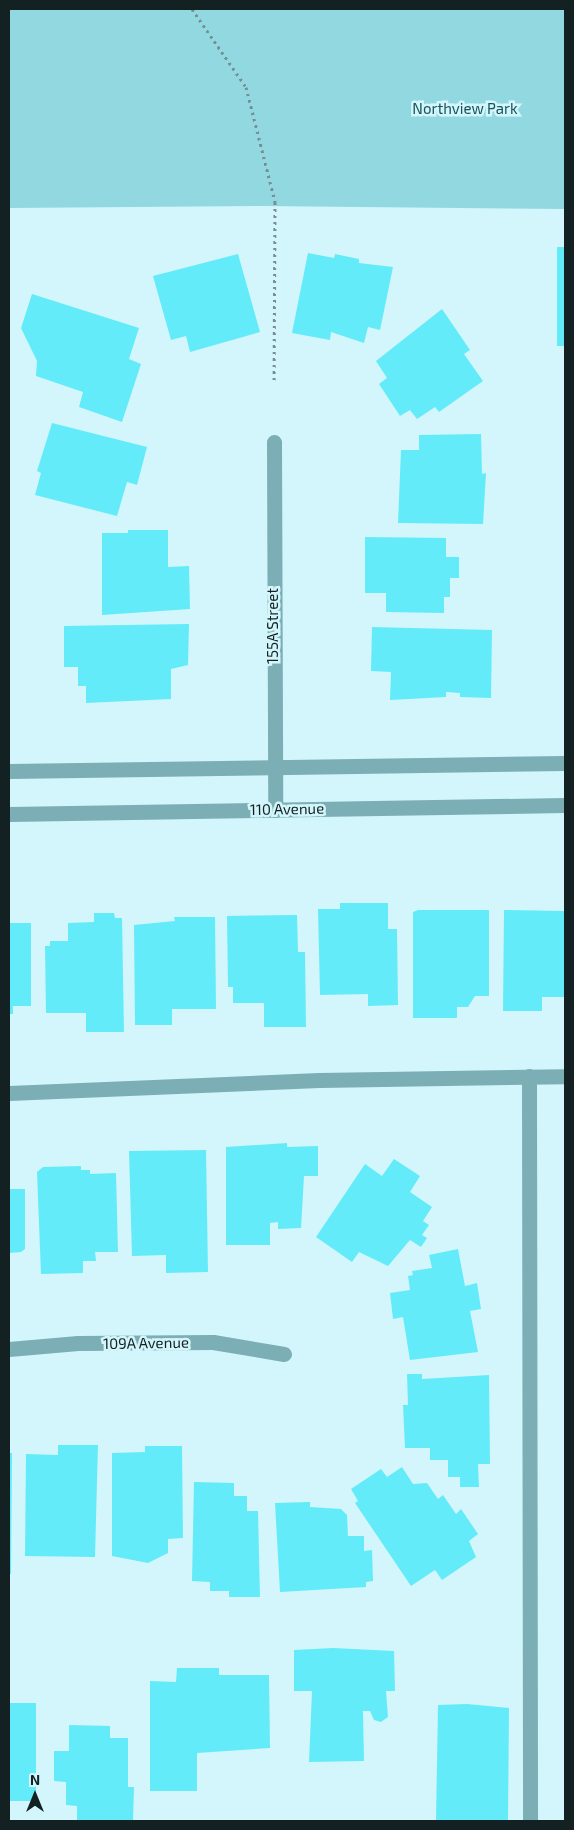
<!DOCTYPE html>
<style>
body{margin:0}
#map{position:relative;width:574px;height:1830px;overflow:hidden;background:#d2f6fb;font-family:"Exo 2",sans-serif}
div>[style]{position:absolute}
.green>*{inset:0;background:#91d8e1}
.building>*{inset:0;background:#63ebfa;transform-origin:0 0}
.path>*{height:3px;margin-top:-1.5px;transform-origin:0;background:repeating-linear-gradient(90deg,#768f93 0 2.5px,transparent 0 6.5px)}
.minor>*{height:15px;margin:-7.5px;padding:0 7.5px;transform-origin:7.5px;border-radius:7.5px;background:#7caeb5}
span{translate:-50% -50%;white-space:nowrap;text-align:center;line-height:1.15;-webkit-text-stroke:5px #d2f6fb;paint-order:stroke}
.park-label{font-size:15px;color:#175259}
.street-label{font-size:15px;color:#142123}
.frame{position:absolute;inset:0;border:10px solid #142123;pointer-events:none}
.north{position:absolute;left:10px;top:1770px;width:50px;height:50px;-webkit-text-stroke:4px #d2f6fb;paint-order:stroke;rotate:0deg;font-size:14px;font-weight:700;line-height:20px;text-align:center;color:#142123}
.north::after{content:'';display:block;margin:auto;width:18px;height:22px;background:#142123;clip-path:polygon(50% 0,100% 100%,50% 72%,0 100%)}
</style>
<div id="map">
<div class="green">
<i style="clip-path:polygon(9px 9px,565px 9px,565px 209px,262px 206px,9px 208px)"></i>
</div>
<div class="building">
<i style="left:557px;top:247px;width:8px;height:99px"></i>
<i style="clip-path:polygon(308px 253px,334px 258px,335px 254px,359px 259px,359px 263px,393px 267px,380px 330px,368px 327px,364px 343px,331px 332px,330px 340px,292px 333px)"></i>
<i style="clip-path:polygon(238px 254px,260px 332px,190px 352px,186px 336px,171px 340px,153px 276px)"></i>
<i style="clip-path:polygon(32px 294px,139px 328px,129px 359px,141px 364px,122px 422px,79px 407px,83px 392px,36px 376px,37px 361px,21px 328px)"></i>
<i style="clip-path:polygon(442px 309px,470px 350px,464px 354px,483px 381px,439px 412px,435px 407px,417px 419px,410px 410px,400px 416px,379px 384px,387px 378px,376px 361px)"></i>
<i style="clip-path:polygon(52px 423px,147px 447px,137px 485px,127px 482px,117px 516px,35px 495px,41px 473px,37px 471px)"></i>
<i style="clip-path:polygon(481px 434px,482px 474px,486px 473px,483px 524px,398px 523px,401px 450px,419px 450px,419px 435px)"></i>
<i style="clip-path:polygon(128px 530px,168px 530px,168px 567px,189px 566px,190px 609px,102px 615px,102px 533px,128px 533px)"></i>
<i style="clip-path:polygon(365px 537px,446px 538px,446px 557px,459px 557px,459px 578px,450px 578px,450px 597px,444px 597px,444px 613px,386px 612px,386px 593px,365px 593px)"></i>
<i style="clip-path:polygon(189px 624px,188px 665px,171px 669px,171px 699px,86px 703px,86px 686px,78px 686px,78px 667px,64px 667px,64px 626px)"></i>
<i style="clip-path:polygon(372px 627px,492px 630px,491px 698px,460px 697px,460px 693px,446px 692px,446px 697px,390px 700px,391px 672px,371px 671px)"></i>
<i style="clip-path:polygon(340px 903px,388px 903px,388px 929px,397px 929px,398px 1005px,368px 1006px,368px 994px,320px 995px,318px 909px,340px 909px)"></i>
<i style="clip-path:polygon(418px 910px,489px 910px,489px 996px,475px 996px,468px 1007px,457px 1007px,457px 1018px,413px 1018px,413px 912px)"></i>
<i style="clip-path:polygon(504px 910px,565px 911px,565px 997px,542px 997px,542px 1011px,503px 1011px)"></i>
<i style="clip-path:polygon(94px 913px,114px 913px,115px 918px,122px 918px,124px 1032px,86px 1032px,86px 1013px,46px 1013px,45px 946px,50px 946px,50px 941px,68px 941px,68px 923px,94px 922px)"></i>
<i style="clip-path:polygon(297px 915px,298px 952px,305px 952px,306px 1027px,264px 1027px,264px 1003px,233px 1003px,233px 987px,228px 987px,227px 916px)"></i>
<i style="clip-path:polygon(174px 917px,215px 917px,216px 1009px,172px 1009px,172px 1025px,135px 1025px,134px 925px,175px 921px)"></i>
<i style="clip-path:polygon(9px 923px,31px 923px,31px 1006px,13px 1006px,13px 1014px,9px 1014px)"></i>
<i style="clip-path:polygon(287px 1143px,287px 1147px,318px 1146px,318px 1176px,304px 1176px,301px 1228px,278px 1229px,278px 1222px,270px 1223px,270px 1245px,226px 1245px,226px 1147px)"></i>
<i style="clip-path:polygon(206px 1150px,208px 1272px,166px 1273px,166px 1255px,132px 1256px,129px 1151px)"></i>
<i style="clip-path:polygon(394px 1159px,420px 1176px,410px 1192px,432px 1207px,423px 1221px,429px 1225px,422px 1235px,427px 1238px,421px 1247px,410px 1240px,388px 1266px,359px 1252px,352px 1262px,316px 1237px,365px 1164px,382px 1176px)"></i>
<i style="clip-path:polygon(81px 1166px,81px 1170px,90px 1170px,90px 1174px,116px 1173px,118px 1252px,95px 1252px,96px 1261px,83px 1261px,83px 1273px,41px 1274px,37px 1172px,43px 1167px)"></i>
<i style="clip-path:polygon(9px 1189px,25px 1189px,25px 1249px,21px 1252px,9px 1253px)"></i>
<i style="clip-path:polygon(458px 1249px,465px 1286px,477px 1283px,481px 1309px,470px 1311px,478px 1352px,410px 1360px,403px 1317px,393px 1319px,390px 1293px,410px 1290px,408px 1276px,413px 1275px,412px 1271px,432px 1268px,429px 1255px)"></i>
<i style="clip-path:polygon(407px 1374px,422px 1374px,422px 1379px,489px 1375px,490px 1464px,478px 1464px,479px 1487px,460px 1487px,460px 1477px,448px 1477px,448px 1460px,430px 1460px,430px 1448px,405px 1448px,403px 1405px,408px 1405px)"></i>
<i style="clip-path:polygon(58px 1445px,98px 1445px,95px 1557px,25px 1556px,26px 1454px,58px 1455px)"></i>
<i style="clip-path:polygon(145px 1446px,182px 1446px,183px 1538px,168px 1539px,168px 1553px,148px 1563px,112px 1556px,112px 1453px,145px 1452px)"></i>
<i style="clip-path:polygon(9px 1453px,12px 1453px,11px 1574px,9px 1574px)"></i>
<i style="clip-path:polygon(402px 1467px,413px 1484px,427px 1483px,438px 1499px,443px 1495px,456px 1514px,461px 1509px,478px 1534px,469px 1541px,476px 1557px,442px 1580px,435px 1570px,411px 1586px,355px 1503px,358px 1501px,351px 1489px,381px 1469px,387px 1477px)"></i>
<i style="clip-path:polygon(194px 1482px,234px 1483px,234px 1496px,247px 1496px,247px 1511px,258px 1511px,260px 1597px,229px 1597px,229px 1591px,210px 1591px,210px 1582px,192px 1581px)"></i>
<i style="clip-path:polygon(310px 1502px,310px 1507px,341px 1509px,347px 1515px,348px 1536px,364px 1536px,364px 1551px,372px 1550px,373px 1581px,366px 1582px,366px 1587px,280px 1592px,275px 1503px)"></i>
<i style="clip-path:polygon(333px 1648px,394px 1651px,395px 1691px,386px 1691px,388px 1717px,381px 1722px,374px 1720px,370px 1711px,363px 1711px,364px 1761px,309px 1762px,312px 1691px,294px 1691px,294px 1650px)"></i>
<i style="clip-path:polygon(177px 1668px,219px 1668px,219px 1675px,269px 1675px,270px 1748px,197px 1753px,197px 1791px,150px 1791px,150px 1681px,176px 1682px)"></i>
<i style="left:9px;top:1703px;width:27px;height:98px"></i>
<i style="clip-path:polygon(467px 1704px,509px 1708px,508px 1821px,436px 1821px,438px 1705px)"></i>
<i style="clip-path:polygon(69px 1725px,110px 1726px,110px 1738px,128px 1738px,128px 1787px,134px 1787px,133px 1821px,77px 1821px,77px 1806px,66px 1805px,66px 1782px,54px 1781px,54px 1751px,69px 1751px)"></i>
</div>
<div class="path">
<i style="left:192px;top:9px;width:95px;rotate:55.3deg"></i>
<i style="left:246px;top:87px;width:119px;rotate:75.8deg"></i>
<i style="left:275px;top:202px;width:178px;rotate:90.3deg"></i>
</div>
<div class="minor">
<i style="left:274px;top:442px;width:368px;rotate:89.8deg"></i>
<i style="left:9px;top:771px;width:556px;rotate:-0.82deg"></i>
<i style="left:9px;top:814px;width:556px;rotate:-0.93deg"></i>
<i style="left:529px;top:1076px;width:745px;rotate:89.92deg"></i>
<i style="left:9px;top:1093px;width:310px;rotate:-2.4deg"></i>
<i style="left:319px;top:1080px;width:246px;rotate:-0.9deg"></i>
<i style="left:9px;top:1349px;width:69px;rotate:-5deg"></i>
<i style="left:78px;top:1343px;width:135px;rotate:-0.4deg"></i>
<i style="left:213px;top:1342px;width:72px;rotate:9.6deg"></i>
</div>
<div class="park-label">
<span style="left:465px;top:109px">Northview Park</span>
</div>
<div class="street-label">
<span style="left:273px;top:626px;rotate:-90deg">155A Street</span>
<span style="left:287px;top:809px;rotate:-1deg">110 Avenue</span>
<span style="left:146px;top:1343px;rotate:-1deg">109A Avenue</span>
</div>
<div class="frame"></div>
<div class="north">N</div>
</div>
